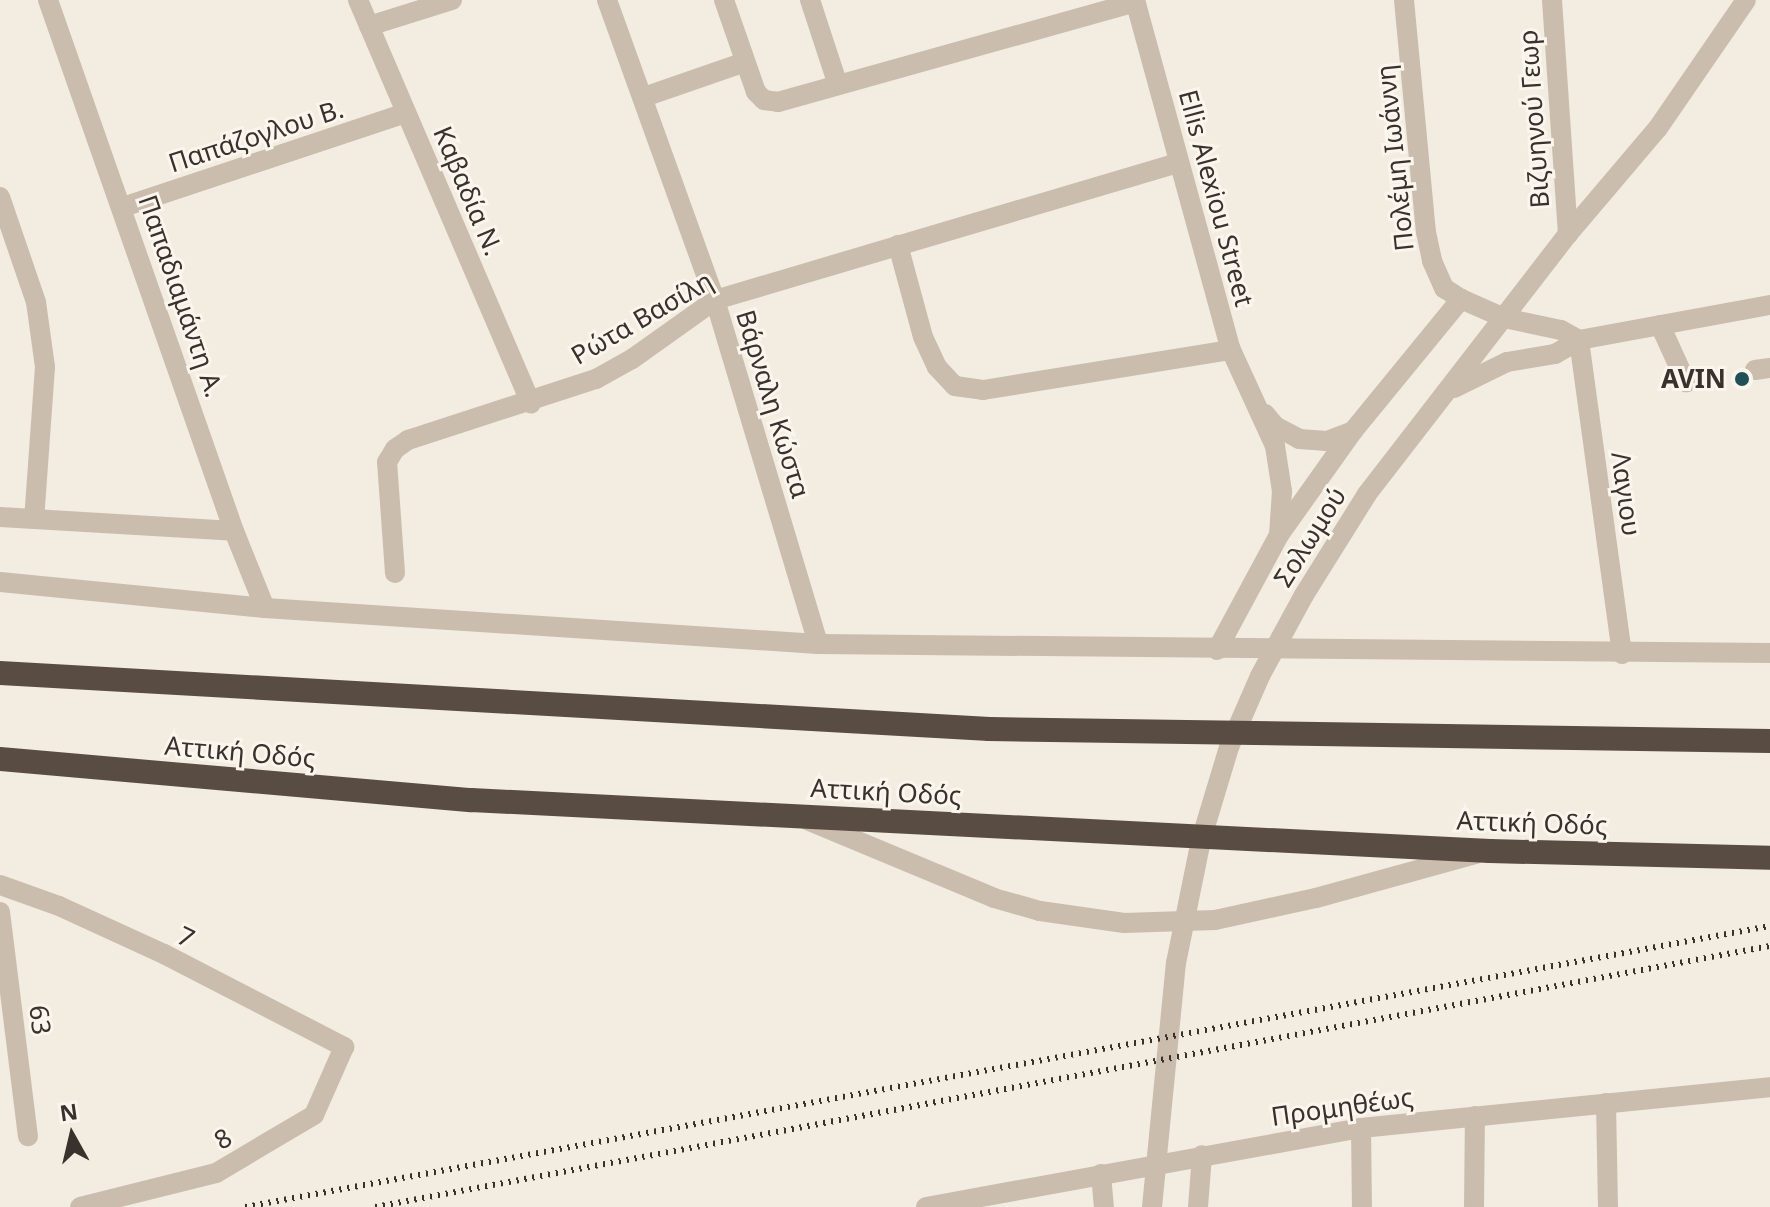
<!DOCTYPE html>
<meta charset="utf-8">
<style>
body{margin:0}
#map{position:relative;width:1770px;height:1207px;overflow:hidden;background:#f2ece1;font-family:"Noto Sans",sans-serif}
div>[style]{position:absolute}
.service>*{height:20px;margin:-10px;padding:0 10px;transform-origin:10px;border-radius:10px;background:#cabdad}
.minor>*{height:20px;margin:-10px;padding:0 10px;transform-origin:10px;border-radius:10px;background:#cabdad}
.tertiary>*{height:20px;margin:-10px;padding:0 10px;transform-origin:10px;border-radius:10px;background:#cabdad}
.motorway>*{height:24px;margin:-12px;padding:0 12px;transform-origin:12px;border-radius:12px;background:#594c43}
.rail>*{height:6px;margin-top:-3px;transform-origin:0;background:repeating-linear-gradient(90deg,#39312b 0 2px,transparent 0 8px)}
.dots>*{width:22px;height:22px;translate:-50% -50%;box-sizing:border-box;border:4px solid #faf5ed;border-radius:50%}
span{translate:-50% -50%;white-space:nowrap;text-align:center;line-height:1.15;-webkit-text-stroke:6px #faf5ed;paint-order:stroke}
.street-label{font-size:26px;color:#39312b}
.poi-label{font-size:26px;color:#39312b;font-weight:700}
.right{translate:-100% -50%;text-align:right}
.north{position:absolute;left:32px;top:1095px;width:80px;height:80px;-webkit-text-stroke:6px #faf5ed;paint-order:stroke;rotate:352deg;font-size:22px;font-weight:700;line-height:32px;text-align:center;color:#39312b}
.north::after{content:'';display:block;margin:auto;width:28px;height:36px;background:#39312b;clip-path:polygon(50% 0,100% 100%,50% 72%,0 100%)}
</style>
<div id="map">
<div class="service">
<i style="left:1660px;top:325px;width:63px;rotate:65.5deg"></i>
<i style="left:1686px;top:382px;width:21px;rotate:-11deg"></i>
<i style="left:1755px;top:370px;width:15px;rotate:-8deg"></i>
<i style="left:807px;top:820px;width:203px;rotate:22.6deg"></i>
<i style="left:994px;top:898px;width:48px;rotate:15.8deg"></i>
<i style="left:1040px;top:911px;width:85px;rotate:8.1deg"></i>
<i style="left:1124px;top:923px;width:91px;rotate:-1.9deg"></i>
<i style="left:1215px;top:920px;width:103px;rotate:-12.3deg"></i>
<i style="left:1316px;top:898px;width:166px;rotate:-15.4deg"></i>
</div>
<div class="minor">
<i style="left:48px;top:0;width:563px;rotate:70.7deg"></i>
<i style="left:234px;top:531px;width:83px;rotate:68.1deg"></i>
<i style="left:358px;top:0;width:439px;rotate:66.8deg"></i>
<i style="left:607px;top:0;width:319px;rotate:70.2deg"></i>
<i style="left:715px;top:300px;width:359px;rotate:73.3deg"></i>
<i style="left:724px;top:0;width:97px;rotate:70.8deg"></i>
<i style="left:756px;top:92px;width:11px;rotate:45deg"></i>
<i style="left:764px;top:100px;width:14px;rotate:8deg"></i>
<i style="left:778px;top:102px;width:371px;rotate:-15.6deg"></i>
<i style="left:810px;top:0;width:89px;rotate:71.8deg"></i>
<i style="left:1135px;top:0;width:363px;rotate:74.7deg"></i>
<i style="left:1231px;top:350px;width:106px;rotate:65.4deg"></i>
<i style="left:1275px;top:446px;width:46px;rotate:81.2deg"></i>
<i style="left:1282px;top:491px;width:44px;rotate:93.9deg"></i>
<i style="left:1404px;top:0;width:233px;rotate:84.6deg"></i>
<i style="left:1426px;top:232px;width:30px;rotate:78deg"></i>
<i style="left:1432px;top:261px;width:30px;rotate:66deg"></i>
<i style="left:1444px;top:288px;width:20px;rotate:33deg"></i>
<i style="left:1552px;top:0;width:235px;rotate:86.1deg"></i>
<i style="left:369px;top:26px;width:87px;rotate:-17.4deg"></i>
<i style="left:644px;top:97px;width:107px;rotate:-19.1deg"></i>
<i style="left:0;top:197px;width:111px;rotate:71.1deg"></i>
<i style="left:36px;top:302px;width:66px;rotate:82.1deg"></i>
<i style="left:45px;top:367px;width:152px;rotate:94.1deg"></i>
<i style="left:123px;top:207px;width:298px;rotate:-18.4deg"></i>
<i style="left:898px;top:245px;width:95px;rotate:74.8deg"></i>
<i style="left:923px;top:337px;width:33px;rotate:65deg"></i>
<i style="left:937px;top:367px;width:26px;rotate:47deg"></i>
<i style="left:955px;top:386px;width:28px;rotate:8deg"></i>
<i style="left:983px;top:390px;width:251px;rotate:-9.2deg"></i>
<i style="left:1579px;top:340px;width:317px;rotate:82.2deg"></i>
<i style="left:1265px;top:414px;width:16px;rotate:50deg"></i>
<i style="left:1275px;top:426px;width:27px;rotate:28deg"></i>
<i style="left:1299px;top:439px;width:28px;rotate:4deg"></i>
<i style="left:1327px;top:441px;width:28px;rotate:-21deg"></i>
<i style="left:0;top:517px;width:234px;rotate:3.4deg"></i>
<i style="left:395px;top:573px;width:111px;rotate:-94.1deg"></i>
<i style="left:387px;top:462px;width:15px;rotate:-58deg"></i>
<i style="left:395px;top:449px;width:16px;rotate:-35deg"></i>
<i style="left:408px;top:440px;width:198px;rotate:-18deg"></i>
<i style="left:596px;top:379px;width:41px;rotate:-29.1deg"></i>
<i style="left:632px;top:359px;width:102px;rotate:-35.4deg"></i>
<i style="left:715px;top:300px;width:483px;rotate:-16.5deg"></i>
<i style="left:1217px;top:650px;width:131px;rotate:-61.7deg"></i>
<i style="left:1279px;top:535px;width:128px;rotate:-54.6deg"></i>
<i style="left:1353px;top:431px;width:171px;rotate:-50.7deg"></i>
<i style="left:1461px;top:299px;width:47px;rotate:23.8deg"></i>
<i style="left:0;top:885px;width:63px;rotate:19.6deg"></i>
<i style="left:59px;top:906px;width:115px;rotate:24.6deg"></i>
<i style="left:164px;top:954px;width:203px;rotate:27.3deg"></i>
<i style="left:344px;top:1047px;width:74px;rotate:113.8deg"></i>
<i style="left:314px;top:1115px;width:114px;rotate:149.4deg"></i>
<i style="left:216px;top:1173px;width:140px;rotate:166deg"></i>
<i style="left:0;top:912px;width:226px;rotate:82.9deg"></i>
<i style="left:1606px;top:1103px;width:104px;rotate:88.9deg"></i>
<i style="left:1361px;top:1128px;width:79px;rotate:89.3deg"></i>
<i style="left:1101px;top:1174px;width:33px;rotate:85deg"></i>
<i style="left:1198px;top:1207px;width:52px;rotate:-85.6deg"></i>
<i style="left:1474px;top:1207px;width:91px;rotate:-89.4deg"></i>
</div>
<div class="tertiary">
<i style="left:1504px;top:318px;width:58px;rotate:11.9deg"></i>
<i style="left:1561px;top:330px;width:21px;rotate:29deg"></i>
<i style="left:1454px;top:388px;width:59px;rotate:-26.1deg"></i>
<i style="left:1507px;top:362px;width:49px;rotate:-9.5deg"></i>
<i style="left:1555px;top:354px;width:28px;rotate:-30deg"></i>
<i style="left:1579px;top:340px;width:194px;rotate:-10.4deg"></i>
<i style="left:0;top:582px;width:266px;rotate:5.6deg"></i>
<i style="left:265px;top:608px;width:554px;rotate:3.72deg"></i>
<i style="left:818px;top:644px;width:952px;rotate:0.54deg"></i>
<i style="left:926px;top:1207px;width:442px;rotate:-10.3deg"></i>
<i style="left:1361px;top:1128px;width:411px;rotate:-5.7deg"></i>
<i style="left:1152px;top:1207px;width:245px;rotate:-84.4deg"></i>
<i style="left:1176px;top:963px;width:126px;rotate:-78.5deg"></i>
<i style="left:1201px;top:840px;width:97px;rotate:-73.2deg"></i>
<i style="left:1229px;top:747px;width:77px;rotate:-66.4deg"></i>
<i style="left:1260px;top:676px;width:92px;rotate:-61.5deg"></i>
<i style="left:1304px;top:595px;width:119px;rotate:-58deg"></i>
<i style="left:1367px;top:494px;width:329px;rotate:-52.3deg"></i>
<i style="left:1568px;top:234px;width:139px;rotate:-49.7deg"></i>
<i style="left:1658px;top:128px;width:155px;rotate:-55.5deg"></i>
</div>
<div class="motorway">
<i style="left:0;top:673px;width:991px;rotate:3.24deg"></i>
<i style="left:989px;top:729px;width:781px;rotate:0.88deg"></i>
<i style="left:0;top:759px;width:473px;rotate:5deg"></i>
<i style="left:471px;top:800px;width:1020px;rotate:2.87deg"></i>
<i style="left:1490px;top:851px;width:280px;rotate:1.4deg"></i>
</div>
<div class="rail">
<i style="left:245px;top:1207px;width:1551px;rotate:-10.44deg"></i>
<i style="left:375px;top:1207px;width:1419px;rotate:-10.6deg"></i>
</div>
<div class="dots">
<i style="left:1742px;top:379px;background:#225059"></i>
</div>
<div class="street-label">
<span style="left:1534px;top:119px;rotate:-94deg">Βιζυηνού Γεωρ</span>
<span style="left:256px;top:136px;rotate:-18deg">Παπάζογλου Β.</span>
<span style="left:1395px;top:158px;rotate:-96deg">Πολέμη Ιωάννη</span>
<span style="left:468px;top:191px;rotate:67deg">Καβαδία Ν.</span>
<span style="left:1216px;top:198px;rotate:75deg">Ellis Alexiou Street</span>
<span style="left:181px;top:296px;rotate:71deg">Παπαδιαμάντη Α.</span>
<span style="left:642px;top:318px;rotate:-30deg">Ρώτα Βασίλη</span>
<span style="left:773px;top:404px;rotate:73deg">Βάρναλη Κώστα</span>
<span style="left:1626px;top:494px;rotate:82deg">Λαγιου</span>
<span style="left:1310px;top:537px;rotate:-58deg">Σολωμού</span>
<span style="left:240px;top:752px;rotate:5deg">Αττική Οδός</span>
<span style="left:886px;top:792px;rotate:3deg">Αττική Οδός</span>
<span style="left:1532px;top:823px;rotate:2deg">Αττική Οδός</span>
<span style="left:186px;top:937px;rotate:26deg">7</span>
<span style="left:40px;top:1020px;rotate:83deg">63</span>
<span style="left:1342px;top:1107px;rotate:-8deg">Προμηθέως</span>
<span style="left:223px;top:1139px;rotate:-31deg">8</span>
</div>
<div class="poi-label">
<span class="right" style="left:1726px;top:379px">AVIN</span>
</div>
<div class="north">N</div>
</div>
